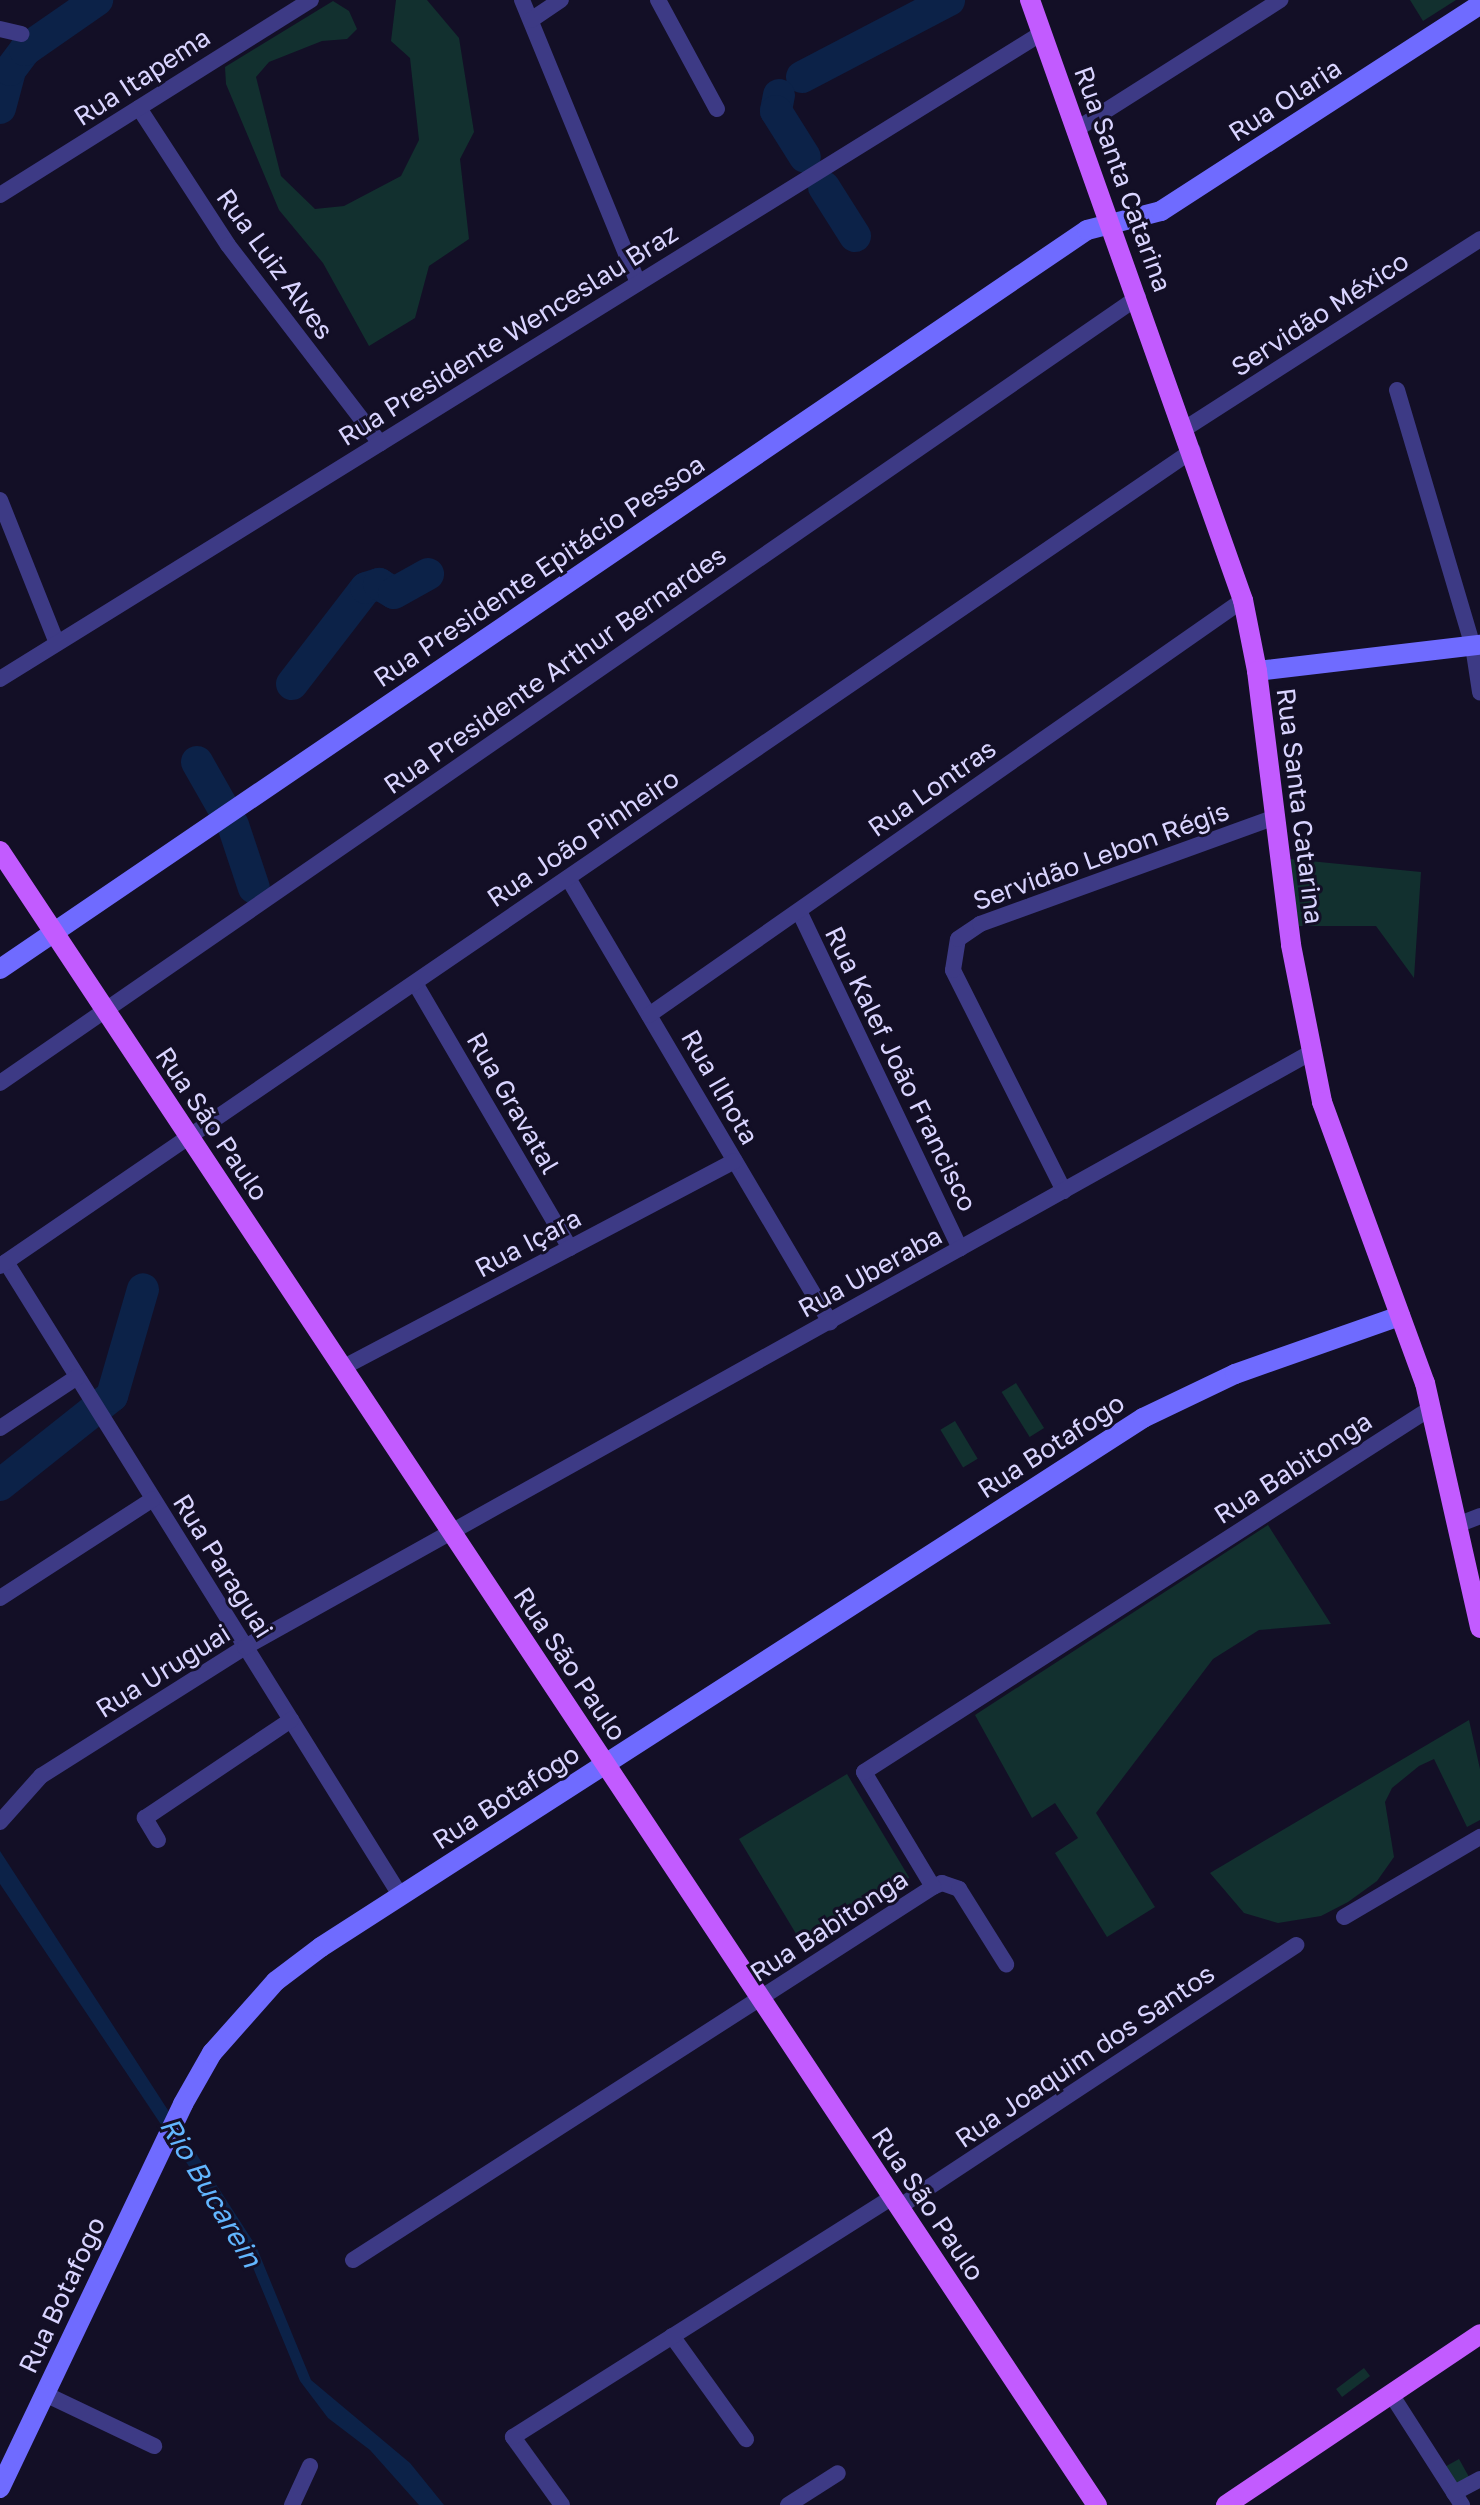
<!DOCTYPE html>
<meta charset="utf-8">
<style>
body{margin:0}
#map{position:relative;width:1480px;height:2505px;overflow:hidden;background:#130f26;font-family:"Golos Text",sans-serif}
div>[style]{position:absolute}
.green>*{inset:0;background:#12302f;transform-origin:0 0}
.water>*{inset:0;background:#0c2248}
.river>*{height:32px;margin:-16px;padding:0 16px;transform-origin:16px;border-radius:16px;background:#0c2248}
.street>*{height:16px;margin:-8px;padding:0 8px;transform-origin:8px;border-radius:8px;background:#3d3a85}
.secondary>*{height:20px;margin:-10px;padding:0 10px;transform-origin:10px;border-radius:10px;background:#6f6bff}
.primary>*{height:20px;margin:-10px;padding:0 10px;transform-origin:10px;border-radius:10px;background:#c25bff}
span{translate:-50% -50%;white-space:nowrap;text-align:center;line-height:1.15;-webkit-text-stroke:6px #130f26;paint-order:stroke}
.street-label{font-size:26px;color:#d9d4ff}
.water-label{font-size:28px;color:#62b6ff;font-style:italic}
</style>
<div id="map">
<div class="green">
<i style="clip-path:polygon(396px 0,427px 0,459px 38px,474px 132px,460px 159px,469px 239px,429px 266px,415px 318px,369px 346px,323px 263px,279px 210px,226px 84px,225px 67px,333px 1px,349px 11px,357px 29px,347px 39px,322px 41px,269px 62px,256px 77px,281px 176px,315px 209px,344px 206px,401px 176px,419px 140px,410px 58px,391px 41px)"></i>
<i style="clip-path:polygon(1410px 0,1456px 0,1423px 21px)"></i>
<i style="clip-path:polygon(1289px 859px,1421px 872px,1414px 978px,1376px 926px,1299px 926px)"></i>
<i style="left:1016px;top:1383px;width:53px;height:17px;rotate:58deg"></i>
<i style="left:955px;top:1421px;width:44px;height:17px;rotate:59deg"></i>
<i style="clip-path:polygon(1268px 1525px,1331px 1624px,1259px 1630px,1213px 1659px,1096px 1813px,1155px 1907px,1107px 1937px,1055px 1853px,1078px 1838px,1055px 1803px,1032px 1818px,975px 1715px)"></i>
<i style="clip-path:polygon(1469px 1720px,1480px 1769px,1480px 1820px,1467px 1827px,1434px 1759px,1419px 1766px,1392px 1788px,1385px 1802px,1394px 1857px,1377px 1881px,1348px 1902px,1321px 1916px,1278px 1923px,1244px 1913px,1210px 1873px)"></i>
<i style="left:847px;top:1774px;width:121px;height:126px;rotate:59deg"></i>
<i style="left:1364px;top:2368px;width:10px;height:35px;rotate:53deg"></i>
<i style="left:1459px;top:2459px;width:23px;height:16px;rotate:61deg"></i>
</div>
<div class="water">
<i style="clip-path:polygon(0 1851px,256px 2246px,311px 2380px,410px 2463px,444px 2505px,419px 2505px,370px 2450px,328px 2418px,300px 2381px,247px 2253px,0 1884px)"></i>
</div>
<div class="river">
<i style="left:802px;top:77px;width:166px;rotate:-27.6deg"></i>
<i style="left:779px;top:95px;width:16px;rotate:101deg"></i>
<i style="left:776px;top:111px;width:54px;rotate:57.8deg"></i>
<i style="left:0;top:108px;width:39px;rotate:-75deg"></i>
<i style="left:10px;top:70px;width:25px;rotate:-53deg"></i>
<i style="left:25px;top:50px;width:88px;rotate:-34.8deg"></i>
<i style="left:824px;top:187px;width:58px;rotate:57.7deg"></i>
<i style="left:292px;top:684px;width:121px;rotate:-52.4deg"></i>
<i style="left:366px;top:588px;width:14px;rotate:-17deg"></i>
<i style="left:379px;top:584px;width:17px;rotate:31deg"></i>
<i style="left:394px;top:593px;width:39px;rotate:-29deg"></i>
<i style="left:197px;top:762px;width:51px;rotate:60.4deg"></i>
<i style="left:233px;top:825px;width:66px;rotate:71.6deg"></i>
<i style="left:0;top:1485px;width:143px;rotate:-38.5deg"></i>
<i style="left:112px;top:1396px;width:111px;rotate:-73.8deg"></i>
</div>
<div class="street">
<i style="left:522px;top:0;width:306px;rotate:67.7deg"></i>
<i style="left:658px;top:0;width:124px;rotate:61.6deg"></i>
<i style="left:531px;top:20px;width:36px;rotate:-34deg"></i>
<i style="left:0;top:29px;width:22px;rotate:13deg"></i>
<i style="left:139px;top:108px;width:163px;rotate:57deg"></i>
<i style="left:228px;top:245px;width:250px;rotate:52.5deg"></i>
<i style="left:1077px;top:129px;width:241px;rotate:-32.4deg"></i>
<i style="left:0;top:195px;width:367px;rotate:-32.1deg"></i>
<i style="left:1397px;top:390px;width:267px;rotate:73.5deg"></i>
<i style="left:1473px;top:646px;width:47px;rotate:81.3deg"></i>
<i style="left:1186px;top:428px;width:350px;rotate:-32.7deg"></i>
<i style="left:0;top:500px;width:154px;rotate:68.3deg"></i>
<i style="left:0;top:679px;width:1226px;rotate:-31.8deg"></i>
<i style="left:568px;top:878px;width:516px;rotate:59.46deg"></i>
<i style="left:799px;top:911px;width:374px;rotate:64.5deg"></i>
<i style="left:415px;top:983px;width:307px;rotate:59.7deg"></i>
<i style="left:649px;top:1015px;width:725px;rotate:-34.94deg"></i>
<i style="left:0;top:1083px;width:1383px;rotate:-34.63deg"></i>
<i style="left:1064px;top:1191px;width:247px;rotate:-116.7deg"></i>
<i style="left:953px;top:970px;width:31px;rotate:-81deg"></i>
<i style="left:958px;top:939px;width:27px;rotate:-34deg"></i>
<i style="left:980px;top:924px;width:312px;rotate:-19.9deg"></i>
<i style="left:6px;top:1262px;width:746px;rotate:58.1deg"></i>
<i style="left:0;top:1266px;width:1445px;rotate:-34.37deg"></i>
<i style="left:342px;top:1368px;width:444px;rotate:-27.8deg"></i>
<i style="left:0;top:1428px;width:92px;rotate:-33.5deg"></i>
<i style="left:1457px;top:1525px;width:25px;rotate:-21deg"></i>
<i style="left:0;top:1598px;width:182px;rotate:-32.9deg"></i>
<i style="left:0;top:1822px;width:62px;rotate:-48.3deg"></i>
<i style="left:41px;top:1776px;width:241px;rotate:-32.3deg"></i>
<i style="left:245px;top:1647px;width:1222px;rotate:-29.15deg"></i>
<i style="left:158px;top:1840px;width:26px;rotate:-121deg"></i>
<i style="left:145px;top:1818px;width:176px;rotate:-33.9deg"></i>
<i style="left:933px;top:1887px;width:10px;rotate:-24deg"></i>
<i style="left:942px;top:1883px;width:18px;rotate:19deg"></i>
<i style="left:959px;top:1889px;width:89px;rotate:57.9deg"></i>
<i style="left:1344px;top:1917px;width:158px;rotate:-30.5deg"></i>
<i style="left:899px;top:2207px;width:476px;rotate:-33.4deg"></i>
<i style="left:353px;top:2260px;width:690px;rotate:-32.75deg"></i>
<i style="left:933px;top:1887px;width:134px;rotate:-121deg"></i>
<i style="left:864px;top:1772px;width:674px;rotate:-32.7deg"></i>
<i style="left:672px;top:2336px;width:127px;rotate:54.3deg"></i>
<i style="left:45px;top:2394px;width:121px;rotate:25.5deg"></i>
<i style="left:1391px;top:2394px;width:132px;rotate:57.4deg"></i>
<i style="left:1454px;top:2493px;width:30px;rotate:-28deg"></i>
<i style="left:292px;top:2505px;width:43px;rotate:-65.2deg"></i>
<i style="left:562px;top:2505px;width:84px;rotate:-125.8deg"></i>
<i style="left:513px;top:2437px;width:449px;rotate:-32.3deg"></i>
<i style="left:788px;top:2505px;width:59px;rotate:-32.6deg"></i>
</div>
<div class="secondary">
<i style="left:1257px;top:671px;width:225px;rotate:-6.7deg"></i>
<i style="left:0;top:969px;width:1314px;rotate:-34.21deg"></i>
<i style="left:1087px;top:230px;width:76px;rotate:-14.4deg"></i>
<i style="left:1161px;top:211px;width:380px;rotate:-32.9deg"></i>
<i style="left:0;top:2488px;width:425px;rotate:-64.5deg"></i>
<i style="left:183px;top:2104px;width:59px;rotate:-60.4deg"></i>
<i style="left:212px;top:2053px;width:96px;rotate:-48.4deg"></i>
<i style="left:276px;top:1981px;width:56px;rotate:-37.1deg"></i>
<i style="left:321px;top:1947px;width:978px;rotate:-32.76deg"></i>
<i style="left:1143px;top:1418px;width:102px;rotate:-25.6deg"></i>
<i style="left:1235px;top:1374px;width:175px;rotate:-19.4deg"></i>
</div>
<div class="primary">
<i style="left:1030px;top:0;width:637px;rotate:70.46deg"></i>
<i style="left:1243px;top:600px;width:72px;rotate:78.8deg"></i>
<i style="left:1257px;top:671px;width:276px;rotate:82.9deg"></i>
<i style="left:1291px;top:945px;width:160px;rotate:78.8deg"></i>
<i style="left:1322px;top:1102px;width:299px;rotate:69.9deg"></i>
<i style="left:1425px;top:1383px;width:251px;rotate:77.3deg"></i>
<i style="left:0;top:851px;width:1985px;rotate:56.45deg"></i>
<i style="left:1226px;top:2505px;width:306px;rotate:-33.9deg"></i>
</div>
<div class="street-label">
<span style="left:142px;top:77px;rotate:-33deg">Rua Itapema</span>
<span style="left:1285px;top:100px;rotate:-33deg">Rua Olaria</span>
<span style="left:1123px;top:179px;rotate:70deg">Rua Santa Catarina</span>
<span style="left:275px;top:264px;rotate:54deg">Rua Luiz Alves</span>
<span style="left:1320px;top:314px;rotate:-33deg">Servidão México</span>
<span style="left:508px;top:335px;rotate:-32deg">Rua Presidente Wenceslau Braz</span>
<span style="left:539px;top:571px;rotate:-34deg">Rua Presidente Epitácio Pessoa</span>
<span style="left:555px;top:670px;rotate:-35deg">Rua Presidente Arthur Bernardes</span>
<span style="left:932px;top:788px;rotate:-35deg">Rua Lontras</span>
<span style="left:1300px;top:806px;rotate:83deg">Rua Santa Catarina</span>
<span style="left:583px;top:838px;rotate:-34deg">Rua João Pinheiro</span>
<span style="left:1101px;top:856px;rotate:-20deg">Servidão Lebon Régis</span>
<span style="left:901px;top:1069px;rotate:64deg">Rua Kalef João Francisco</span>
<span style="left:720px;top:1087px;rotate:60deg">Rua Ilhota</span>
<span style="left:513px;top:1103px;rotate:60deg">Rua Gravatal</span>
<span style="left:212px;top:1124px;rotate:56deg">Rua São Paulo</span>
<span style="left:528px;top:1243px;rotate:-28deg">Rua Içara</span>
<span style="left:870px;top:1272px;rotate:-29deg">Rua Uberaba</span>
<span style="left:1051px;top:1446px;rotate:-33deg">Rua Botafogo</span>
<span style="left:1293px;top:1468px;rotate:-33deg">Rua Babitonga</span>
<span style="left:223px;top:1566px;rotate:58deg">Rua Paraguai</span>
<span style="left:570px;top:1664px;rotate:56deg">Rua São Paulo</span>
<span style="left:163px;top:1671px;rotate:-32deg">Rua Uruguai</span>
<span style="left:506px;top:1797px;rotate:-33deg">Rua Botafogo</span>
<span style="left:829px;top:1926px;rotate:-33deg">Rua Babitonga</span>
<span style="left:1085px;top:2056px;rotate:-34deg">Rua Joaquim dos Santos</span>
<span style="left:928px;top:2204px;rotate:56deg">Rua São Paulo</span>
<span style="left:62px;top:2295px;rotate:-65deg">Rua Botafogo</span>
</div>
<div class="water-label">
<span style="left:211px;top:2192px;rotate:59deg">Rio Bucarein</span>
</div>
</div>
